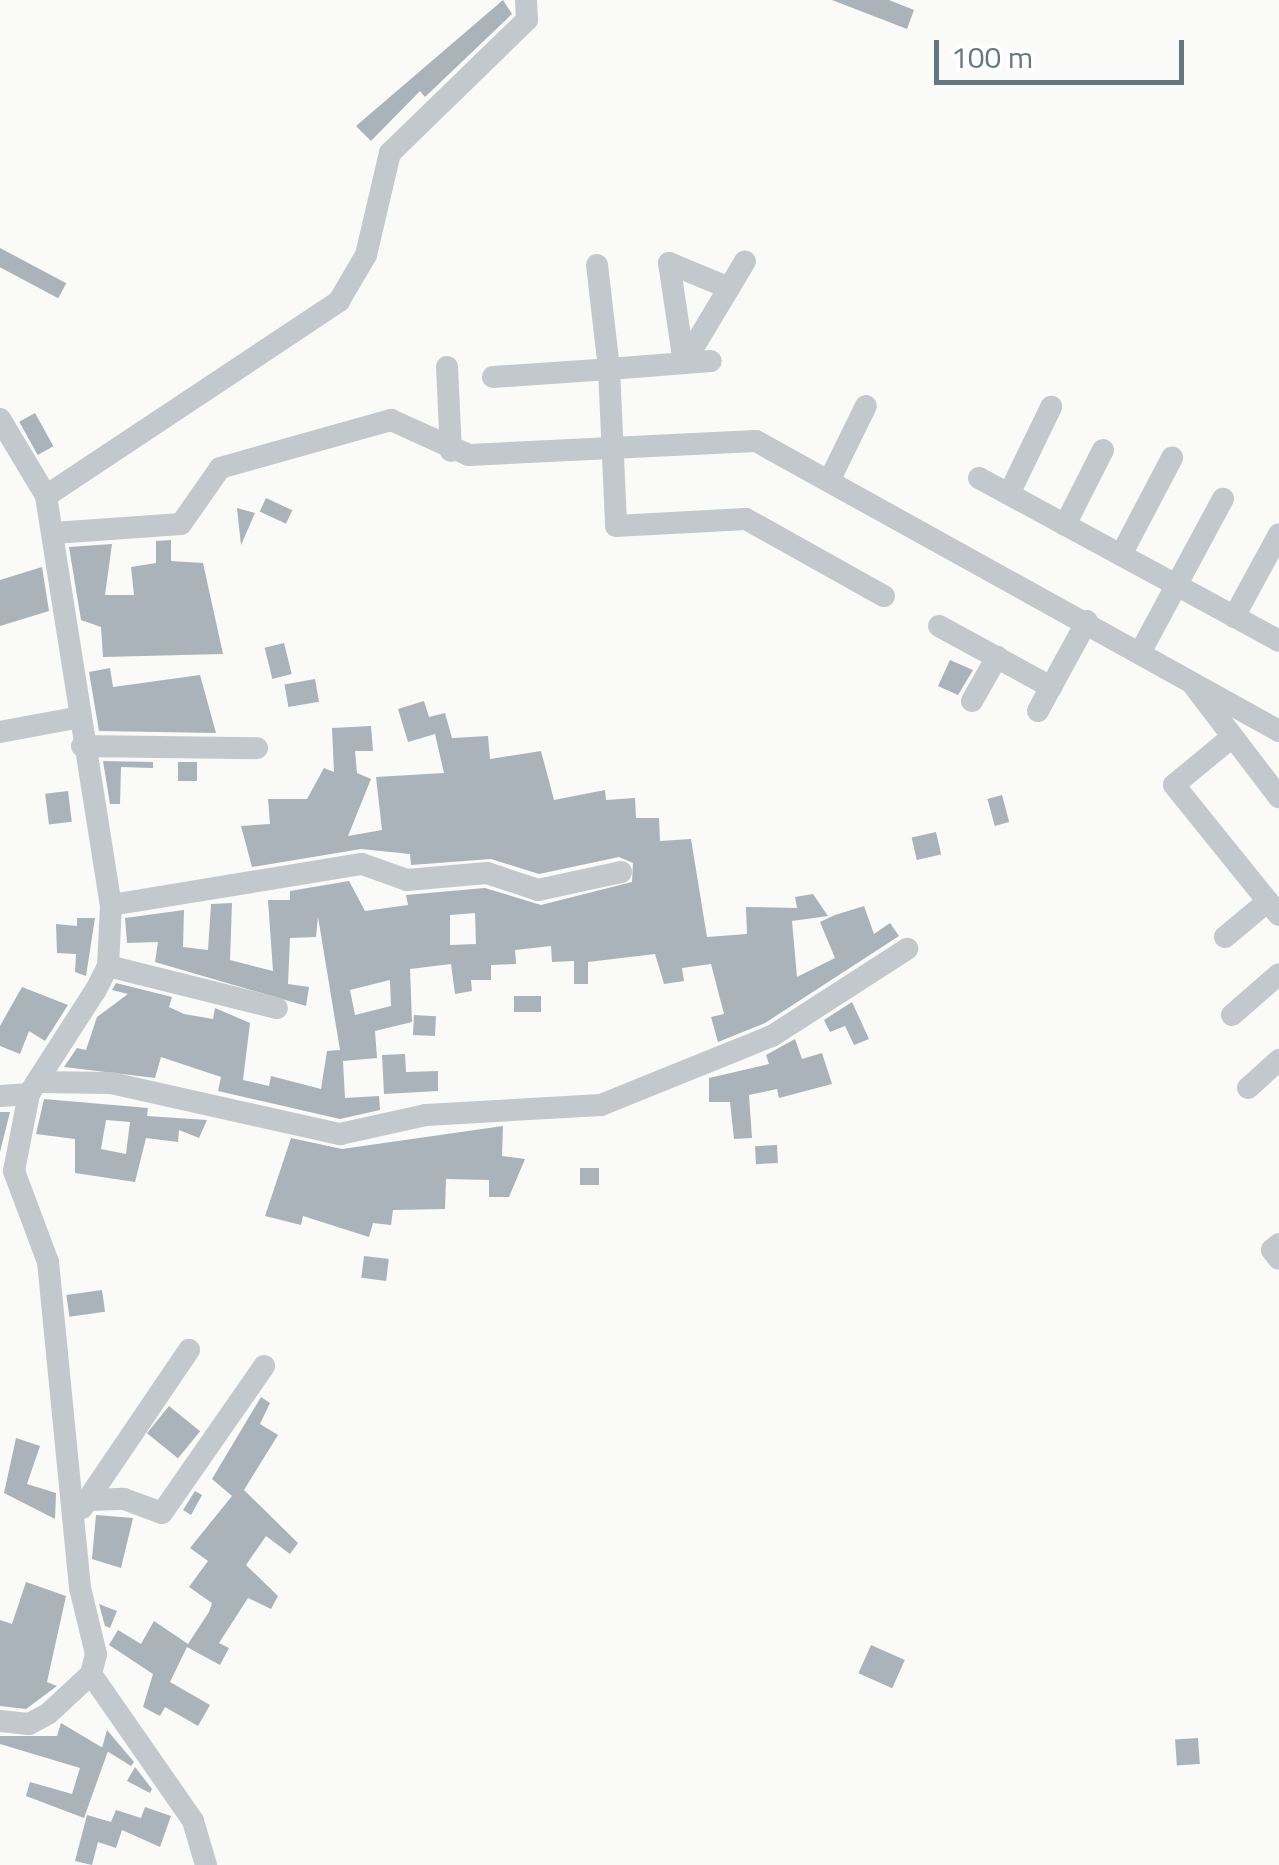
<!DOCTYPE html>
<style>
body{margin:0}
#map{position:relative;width:1279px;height:1865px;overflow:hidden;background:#fafaf8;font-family:"Titillium Web",sans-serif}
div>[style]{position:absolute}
.building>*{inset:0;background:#aab3b9;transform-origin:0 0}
.minor>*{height:22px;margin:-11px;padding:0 11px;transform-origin:11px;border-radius:11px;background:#c3c8cc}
span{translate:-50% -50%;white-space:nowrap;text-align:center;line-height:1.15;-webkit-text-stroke:10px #fff;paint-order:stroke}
.scale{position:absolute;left:934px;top:40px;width:250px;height:45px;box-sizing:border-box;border:5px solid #657683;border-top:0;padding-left:12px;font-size:30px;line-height:35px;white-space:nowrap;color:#657683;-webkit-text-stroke:8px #fff;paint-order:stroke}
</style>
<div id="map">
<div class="building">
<i style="clip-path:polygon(503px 0,512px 14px,425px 97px,420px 91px,371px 141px,356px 126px)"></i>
<i style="clip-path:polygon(832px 0,889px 0,914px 10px,907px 29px)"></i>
<i style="left:0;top:248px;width:75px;height:17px;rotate:28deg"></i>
<i style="left:35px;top:413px;width:38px;height:18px;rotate:61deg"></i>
<i style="left:266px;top:498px;width:29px;height:15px;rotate:25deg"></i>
<i style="clip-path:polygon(237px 508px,255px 513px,241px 545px)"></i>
<i style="clip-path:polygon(171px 540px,171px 561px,203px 563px,223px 654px,103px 657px,101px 627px,81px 620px,69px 547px,112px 544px,105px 595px,134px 595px,131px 567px,156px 563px,156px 541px)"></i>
<i style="clip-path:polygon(42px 567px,49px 611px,0 626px,0 580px)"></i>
<i style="left:284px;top:643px;width:32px;height:20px;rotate:76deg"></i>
<i style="clip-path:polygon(950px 660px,973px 670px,958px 695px,938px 686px)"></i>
<i style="clip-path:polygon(110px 668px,113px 687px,200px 675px,216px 733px,99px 731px,89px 672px)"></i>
<i style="left:315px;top:679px;width:23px;height:31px;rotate:80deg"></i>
<i style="clip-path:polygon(evenodd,424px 701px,429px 717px,445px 713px,452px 738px,488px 736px,490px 759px,541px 751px,554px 800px,605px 790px,606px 800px,635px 798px,636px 818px,659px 818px,660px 841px,691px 839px,707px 937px,747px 934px,746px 907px,797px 908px,795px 897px,813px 894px,828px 916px,792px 921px,797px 977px,835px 958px,820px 922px,835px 915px,864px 906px,874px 934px,890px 923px,899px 936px,765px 1023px,718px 1042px,711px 1017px,724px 1014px,711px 964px,682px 968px,684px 981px,664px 984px,655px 954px,588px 962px,588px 984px,574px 984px,574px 961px,552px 962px,551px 946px,515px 950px,516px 964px,491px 965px,491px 980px,471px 980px,472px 991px,455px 994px,451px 964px,410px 969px,412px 1022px,375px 1031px,377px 1058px,343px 1061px,345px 1098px,379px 1096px,380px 1110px,340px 1119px,218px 1091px,221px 1077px,161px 1057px,155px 1078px,64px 1067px,77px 1048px,86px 1050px,97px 1017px,128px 994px,112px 990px,116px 983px,172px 997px,169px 1007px,184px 1014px,213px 1019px,215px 1008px,250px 1023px,243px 1080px,269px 1086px,271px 1076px,321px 1089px,327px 1051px,340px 1050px,318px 917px,316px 937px,290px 938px,288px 984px,309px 987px,306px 1006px,155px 962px,158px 942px,127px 943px,125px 918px,184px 910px,183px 947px,208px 950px,211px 904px,232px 903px,230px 960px,273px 971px,268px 900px,290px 900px,290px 891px,349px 881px,365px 911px,408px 905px,406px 895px,485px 888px,541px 905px,632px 882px,633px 863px,619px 857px,539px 874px,491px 859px,411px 865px,410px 854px,361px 849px,252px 867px,241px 826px,270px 824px,268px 799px,307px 799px,324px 768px,334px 772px,332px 728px,371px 726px,373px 751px,355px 751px,357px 773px,371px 779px,348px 836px,382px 830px,376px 777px,444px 773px,435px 734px,408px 742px,398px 709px,424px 701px,475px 913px,476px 944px,450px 945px,450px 915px,475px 913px,424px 701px,390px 980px,391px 1006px,355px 1015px,350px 990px,390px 980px)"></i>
<i style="clip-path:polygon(103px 761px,153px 762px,153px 768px,121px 767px,120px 804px,110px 804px)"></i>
<i style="left:178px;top:762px;width:19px;height:19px"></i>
<i style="left:68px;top:791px;width:31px;height:23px;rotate:83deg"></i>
<i style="left:1002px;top:795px;width:28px;height:15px;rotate:75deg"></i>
<i style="left:936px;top:832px;width:23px;height:25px;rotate:77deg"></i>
<i style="clip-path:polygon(77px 918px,95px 918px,86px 976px,75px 972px,76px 954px,57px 953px,56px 924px,77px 926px)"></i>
<i style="clip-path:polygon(22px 987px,68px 1005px,45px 1041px,29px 1031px,20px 1054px,0 1046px,0 1026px)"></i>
<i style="left:541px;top:996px;width:16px;height:27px;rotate:90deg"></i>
<i style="clip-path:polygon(852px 1002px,869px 1039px,854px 1045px,845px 1026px,830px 1032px,824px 1020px)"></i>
<i style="left:414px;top:1015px;width:22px;height:20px;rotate:3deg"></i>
<i style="clip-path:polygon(795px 1039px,802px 1059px,822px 1053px,832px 1084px,779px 1098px,777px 1089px,749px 1095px,752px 1138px,734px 1139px,730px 1102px,709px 1102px,709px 1078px,769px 1064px,766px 1055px)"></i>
<i style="clip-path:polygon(405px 1054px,406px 1072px,438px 1071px,438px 1091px,384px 1094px,382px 1055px)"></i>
<i style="clip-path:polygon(evenodd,44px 1099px,148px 1108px,147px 1116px,207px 1120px,199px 1138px,179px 1130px,178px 1142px,146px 1138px,135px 1182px,75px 1173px,75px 1139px,36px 1134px,44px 1099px,106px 1120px,130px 1122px,126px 1154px,101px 1149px,106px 1120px)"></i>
<i style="clip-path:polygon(0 1112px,10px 1112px,0 1152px)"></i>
<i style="clip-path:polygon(503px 1126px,502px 1156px,525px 1159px,509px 1197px,489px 1197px,489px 1180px,446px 1179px,445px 1209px,393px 1210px,391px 1225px,373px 1223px,369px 1237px,303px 1216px,301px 1225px,265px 1216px,291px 1138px,342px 1149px)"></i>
<i style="left:777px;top:1145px;width:18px;height:22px;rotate:87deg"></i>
<i style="left:580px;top:1168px;width:19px;height:17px"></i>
<i style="left:364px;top:1256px;width:25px;height:22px;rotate:7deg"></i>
<i style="left:102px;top:1290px;width:22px;height:36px;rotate:82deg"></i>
<i style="clip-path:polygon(261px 1397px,270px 1403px,260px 1424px,278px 1435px,244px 1490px,298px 1543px,290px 1554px,266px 1536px,246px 1565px,278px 1596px,271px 1609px,248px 1598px,219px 1643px,229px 1648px,220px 1665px,187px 1647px,170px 1682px,210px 1705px,198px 1726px,165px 1707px,160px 1716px,143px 1707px,153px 1674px,109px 1645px,118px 1630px,141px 1644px,154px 1621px,188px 1644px,209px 1612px,212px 1603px,189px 1587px,208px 1561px,190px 1548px,232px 1496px,212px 1479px)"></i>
<i style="left:169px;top:1406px;width:40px;height:35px;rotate:39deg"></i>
<i style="clip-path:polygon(16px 1438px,40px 1446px,27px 1484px,56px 1493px,55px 1519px,4px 1493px)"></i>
<i style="clip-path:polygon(195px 1491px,202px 1495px,191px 1515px,183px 1510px)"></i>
<i style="clip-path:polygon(96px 1515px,133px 1518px,121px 1568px,92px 1559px)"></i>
<i style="clip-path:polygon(26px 1582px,66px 1596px,47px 1682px,57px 1686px,26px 1709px,0 1706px,0 1620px,12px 1624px)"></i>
<i style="clip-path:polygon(99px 1604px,117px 1611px,110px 1628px,105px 1626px)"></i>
<i style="left:871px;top:1645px;width:37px;height:31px;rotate:24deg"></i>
<i style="clip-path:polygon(61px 1723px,108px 1751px,84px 1818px,26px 1796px,30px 1782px,72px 1794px,80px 1768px,0 1744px,0 1736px,57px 1736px)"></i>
<i style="clip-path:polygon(107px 1730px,134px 1762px,131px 1766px,102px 1748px)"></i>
<i style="left:1198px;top:1738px;width:26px;height:23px;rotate:86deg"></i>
<i style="clip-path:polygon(135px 1767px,152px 1789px,150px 1793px,127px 1781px)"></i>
<i style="clip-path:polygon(145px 1807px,171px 1816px,160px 1847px,122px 1830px,116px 1848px,98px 1842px,92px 1865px,75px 1861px,87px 1815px,111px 1822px,116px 1810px,141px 1818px)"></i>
</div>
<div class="minor">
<i style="left:669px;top:263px;width:65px;rotate:22.6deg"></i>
<i style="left:729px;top:288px;width:87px;rotate:121deg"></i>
<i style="left:684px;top:363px;width:101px;rotate:-98.5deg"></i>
<i style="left:597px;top:265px;width:105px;rotate:83.4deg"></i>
<i style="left:609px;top:369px;width:102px;rotate:-4.5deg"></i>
<i style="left:729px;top:288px;width:31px;rotate:-59deg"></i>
<i style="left:447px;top:367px;width:84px;rotate:87.3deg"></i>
<i style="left:493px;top:377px;width:116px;rotate:-3.9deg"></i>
<i style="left:609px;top:369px;width:157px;rotate:87.4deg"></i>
<i style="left:616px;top:526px;width:130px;rotate:-3.1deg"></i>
<i style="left:746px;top:519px;width:158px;rotate:29.2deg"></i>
<i style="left:0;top:419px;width:90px;rotate:59.1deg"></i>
<i style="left:46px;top:496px;width:414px;rotate:81deg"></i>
<i style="left:111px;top:905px;width:61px;rotate:92.8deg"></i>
<i style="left:108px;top:966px;width:28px;rotate:117deg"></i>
<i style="left:95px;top:991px;width:122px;rotate:122.7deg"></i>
<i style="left:29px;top:1094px;width:29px;rotate:176deg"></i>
<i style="left:831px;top:477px;width:79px;rotate:-63.8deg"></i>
<i style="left:979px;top:478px;width:341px;rotate:28.5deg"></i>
<i style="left:1009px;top:494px;width:97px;rotate:-64.2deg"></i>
<i style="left:46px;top:496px;width:352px;rotate:-33.6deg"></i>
<i style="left:339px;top:301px;width:53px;rotate:-59.6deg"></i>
<i style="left:366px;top:255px;width:105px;rotate:-76.8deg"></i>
<i style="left:390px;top:153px;width:191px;rotate:-44.2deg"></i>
<i style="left:527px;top:20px;width:20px;rotate:-93deg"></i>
<i style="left:1065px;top:525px;width:84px;rotate:-63.1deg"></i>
<i style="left:54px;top:533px;width:127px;rotate:-4.1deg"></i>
<i style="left:181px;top:524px;width:68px;rotate:-55.1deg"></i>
<i style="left:220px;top:468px;width:178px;rotate:-15.7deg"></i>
<i style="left:391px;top:420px;width:85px;rotate:24.2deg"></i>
<i style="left:469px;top:455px;width:287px;rotate:-2.8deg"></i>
<i style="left:756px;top:441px;width:598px;rotate:29.01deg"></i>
<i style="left:1121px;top:555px;width:110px;rotate:-62.3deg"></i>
<i style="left:1234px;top:617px;width:94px;rotate:-61.5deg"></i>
<i style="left:939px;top:626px;width:128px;rotate:28.6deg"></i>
<i style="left:1051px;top:687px;width:75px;rotate:-61.4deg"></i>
<i style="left:1141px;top:651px;width:173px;rotate:-61.7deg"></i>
<i style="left:1194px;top:686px;width:140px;rotate:52.6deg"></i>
<i style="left:972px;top:701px;width:51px;rotate:-60.4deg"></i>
<i style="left:1038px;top:711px;width:27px;rotate:-62deg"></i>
<i style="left:0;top:732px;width:82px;rotate:-10.5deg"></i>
<i style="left:1232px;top:737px;width:75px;rotate:140.4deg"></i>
<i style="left:1174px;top:785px;width:167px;rotate:51.1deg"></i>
<i style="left:82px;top:746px;width:175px;rotate:0.7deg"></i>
<i style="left:111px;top:905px;width:254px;rotate:-9.3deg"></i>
<i style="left:362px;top:864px;width:48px;rotate:19.6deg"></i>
<i style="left:407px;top:880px;width:80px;rotate:-5deg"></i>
<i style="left:487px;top:873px;width:54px;rotate:18.4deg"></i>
<i style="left:538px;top:890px;width:85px;rotate:-12.2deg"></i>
<i style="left:1225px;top:937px;width:56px;rotate:-39.9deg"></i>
<i style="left:108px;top:966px;width:174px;rotate:14deg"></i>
<i style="left:1232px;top:1015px;width:62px;rotate:-41.1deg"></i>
<i style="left:37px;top:1082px;width:74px;rotate:0.8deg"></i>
<i style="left:111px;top:1083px;width:235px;rotate:12.6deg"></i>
<i style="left:340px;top:1134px;width:88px;rotate:-12.5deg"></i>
<i style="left:426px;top:1115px;width:175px;rotate:-3.3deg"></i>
<i style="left:601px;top:1105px;width:184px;rotate:-22deg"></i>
<i style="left:772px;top:1036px;width:161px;rotate:-32.8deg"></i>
<i style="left:1248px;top:1088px;width:42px;rotate:-42.1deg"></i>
<i style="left:1279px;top:1244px;width:9px;rotate:139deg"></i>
<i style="left:1272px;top:1250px;width:11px;rotate:52deg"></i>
<i style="left:89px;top:1500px;width:35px;rotate:-2deg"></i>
<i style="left:124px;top:1499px;width:40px;rotate:20.2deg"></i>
<i style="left:162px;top:1513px;width:179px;rotate:-55.2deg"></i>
<i style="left:82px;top:1508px;width:191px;rotate:-55.9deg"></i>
<i style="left:91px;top:1674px;width:179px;rotate:55.2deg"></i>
<i style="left:193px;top:1821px;width:46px;rotate:73.5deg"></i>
<i style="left:0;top:1721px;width:29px;rotate:6deg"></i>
<i style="left:29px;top:1724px;width:21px;rotate:-28deg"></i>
<i style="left:48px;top:1714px;width:59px;rotate:-42.9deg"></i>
<i style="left:91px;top:1674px;width:21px;rotate:-76deg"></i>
<i style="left:96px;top:1654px;width:68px;rotate:-103.6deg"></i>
<i style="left:80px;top:1588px;width:328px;rotate:-95.6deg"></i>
<i style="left:48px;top:1262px;width:97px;rotate:-110.5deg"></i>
<i style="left:14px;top:1171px;width:78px;rotate:-79deg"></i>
</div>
<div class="scale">100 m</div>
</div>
